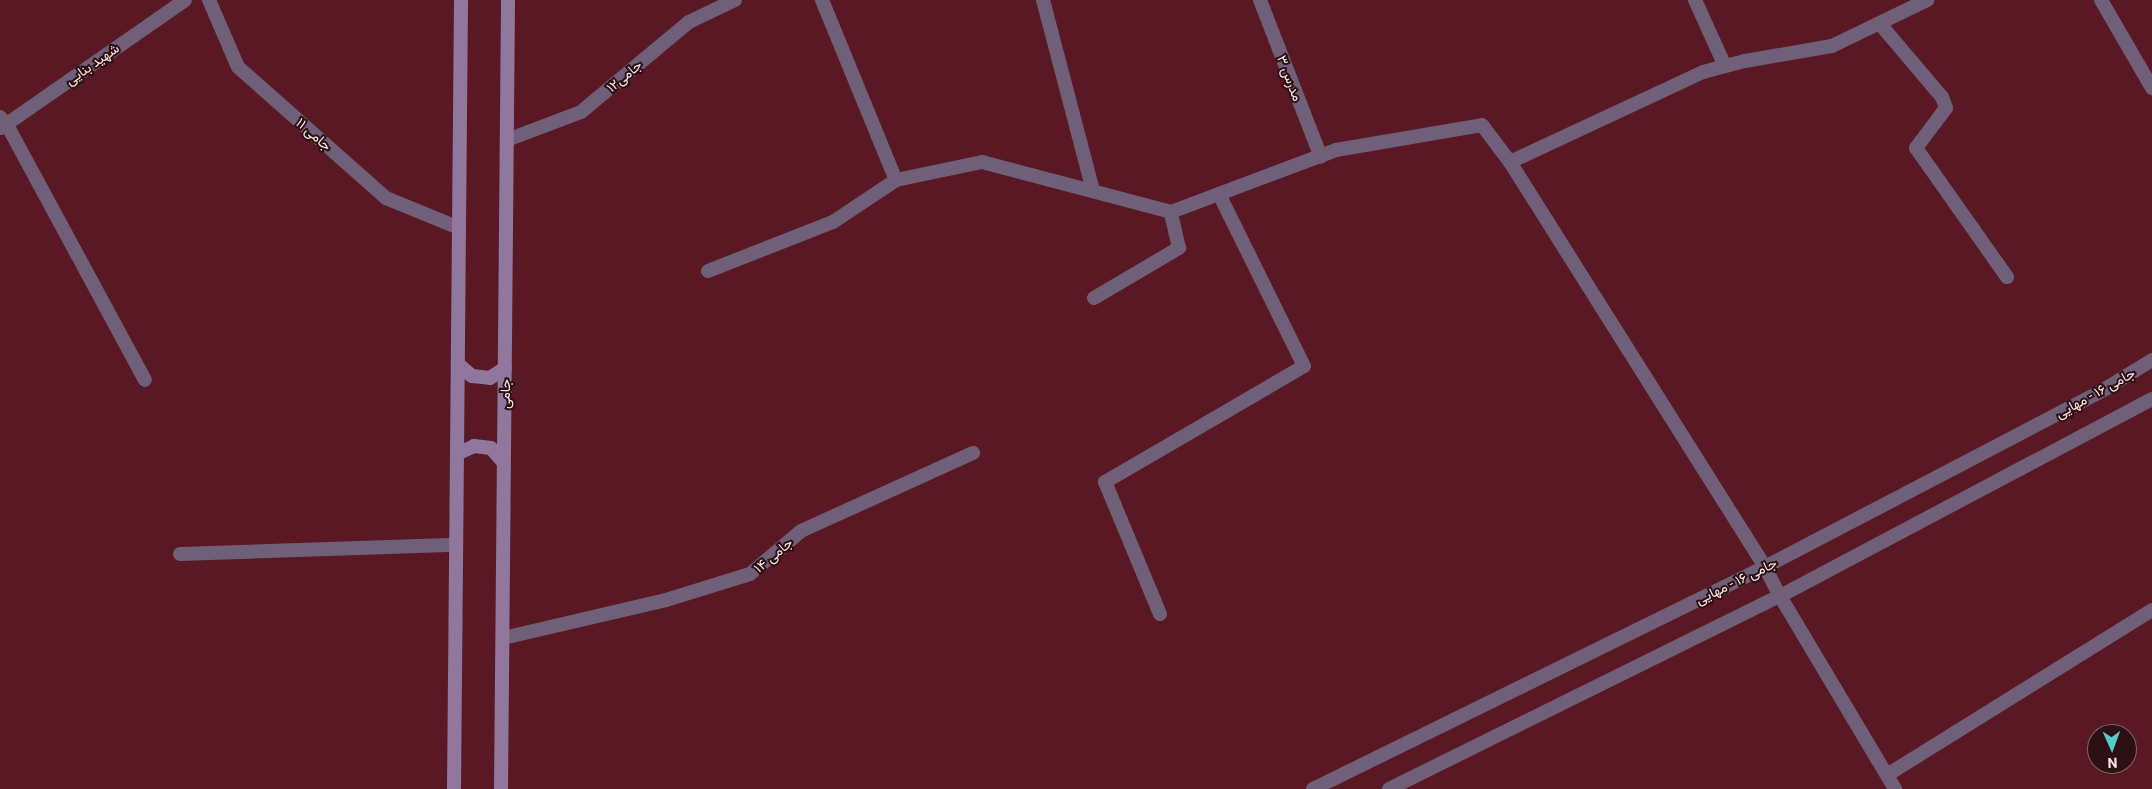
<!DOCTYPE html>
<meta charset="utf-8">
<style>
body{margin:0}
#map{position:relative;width:2152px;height:789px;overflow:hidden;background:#591823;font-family:Roboto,Vazirmatn,sans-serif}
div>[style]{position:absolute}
.minor>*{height:14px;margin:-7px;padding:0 7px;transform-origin:7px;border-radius:7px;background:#6f5f78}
.tertiary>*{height:14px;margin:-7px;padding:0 7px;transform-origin:7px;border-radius:7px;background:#6f5f78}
.secondary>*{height:14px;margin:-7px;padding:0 7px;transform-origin:7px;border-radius:7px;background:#91779e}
span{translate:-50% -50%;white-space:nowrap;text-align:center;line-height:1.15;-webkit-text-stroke:4px #2d1014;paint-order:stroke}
.street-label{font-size:14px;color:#fae8e9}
.north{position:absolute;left:2087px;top:724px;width:50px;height:50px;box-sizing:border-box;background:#2d1014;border:1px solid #7f6669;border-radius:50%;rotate:178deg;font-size:14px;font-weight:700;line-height:20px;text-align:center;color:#fae8e9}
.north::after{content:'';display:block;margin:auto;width:18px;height:22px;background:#53cdcb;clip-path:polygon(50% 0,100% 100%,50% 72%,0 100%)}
</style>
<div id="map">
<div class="minor">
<i style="left:209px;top:0;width:73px;rotate:66.6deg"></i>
<i style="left:238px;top:67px;width:198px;rotate:41.5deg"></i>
<i style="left:386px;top:198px;width:79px;rotate:22.3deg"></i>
<i style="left:822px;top:0;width:195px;rotate:67.7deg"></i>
<i style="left:1043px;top:0;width:197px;rotate:75.3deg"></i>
<i style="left:1260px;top:0;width:168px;rotate:68.8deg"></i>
<i style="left:1695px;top:0;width:72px;rotate:65.6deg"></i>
<i style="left:2101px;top:0;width:102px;rotate:59.9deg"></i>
<i style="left:1880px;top:24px;width:96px;rotate:49.7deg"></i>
<i style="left:1942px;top:97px;width:12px;rotate:70deg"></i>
<i style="left:1946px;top:108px;width:50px;rotate:126.9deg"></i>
<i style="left:1916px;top:148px;width:158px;rotate:54.8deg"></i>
<i style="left:0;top:117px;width:8px;rotate:45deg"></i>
<i style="left:6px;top:123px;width:292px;rotate:61.6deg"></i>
<i style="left:1px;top:128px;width:224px;rotate:-34.8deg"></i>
<i style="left:507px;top:140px;width:79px;rotate:-20.7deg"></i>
<i style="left:581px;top:112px;width:141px;rotate:-39.8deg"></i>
<i style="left:689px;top:22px;width:51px;rotate:-25.6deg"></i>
<i style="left:1510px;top:162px;width:213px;rotate:-25deg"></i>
<i style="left:1703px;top:72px;width:43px;rotate:-14.7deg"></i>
<i style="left:1745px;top:61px;width:88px;rotate:-9.8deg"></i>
<i style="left:1832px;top:46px;width:106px;rotate:-25.8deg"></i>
<i style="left:708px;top:271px;width:134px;rotate:-21.4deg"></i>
<i style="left:833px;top:222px;width:76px;rotate:-33.7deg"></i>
<i style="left:896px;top:180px;width:88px;rotate:-11.8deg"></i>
<i style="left:982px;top:162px;width:196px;rotate:14.8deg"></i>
<i style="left:1171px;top:212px;width:176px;rotate:-20.6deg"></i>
<i style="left:1336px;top:150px;width:148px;rotate:-9.7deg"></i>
<i style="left:1482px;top:125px;width:46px;rotate:52.9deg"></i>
<i style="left:1510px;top:162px;width:479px;rotate:57.8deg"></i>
<i style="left:1094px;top:298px;width:99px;rotate:-30.5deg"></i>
<i style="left:1179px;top:248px;width:37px;rotate:-103deg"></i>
<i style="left:180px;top:554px;width:276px;rotate:-1.9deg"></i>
<i style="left:1780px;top:596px;width:225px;rotate:59.2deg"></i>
<i style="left:1160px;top:614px;width:143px;rotate:-112.6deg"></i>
<i style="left:1105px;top:482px;width:230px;rotate:-30.2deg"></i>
<i style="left:1304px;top:366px;width:192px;rotate:-116.3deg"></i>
<i style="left:503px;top:638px;width:167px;rotate:-13.1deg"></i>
<i style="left:666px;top:600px;width:88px;rotate:-17.2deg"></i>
<i style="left:750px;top:574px;width:67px;rotate:-40.1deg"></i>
<i style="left:801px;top:531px;width:189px;rotate:-24.4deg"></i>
<i style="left:1887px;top:775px;width:312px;rotate:-31.9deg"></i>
</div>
<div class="tertiary">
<i style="left:1765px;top:567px;width:33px;rotate:63deg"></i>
<i style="left:1313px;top:789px;width:504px;rotate:-26.16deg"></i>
<i style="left:1765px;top:567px;width:384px;rotate:-27.6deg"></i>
<i style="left:2105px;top:389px;width:55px;rotate:-31.7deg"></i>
<i style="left:1389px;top:789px;width:436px;rotate:-26.3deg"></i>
<i style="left:1780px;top:596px;width:421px;rotate:-27.9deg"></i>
</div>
<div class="secondary">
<i style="left:458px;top:364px;width:18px;rotate:41deg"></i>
<i style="left:472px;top:376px;width:18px;rotate:6deg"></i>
<i style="left:490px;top:378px;width:18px;rotate:-34deg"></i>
<i style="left:457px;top:454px;width:19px;rotate:-25deg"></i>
<i style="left:474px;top:446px;width:17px;rotate:7deg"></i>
<i style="left:491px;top:448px;width:18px;rotate:49deg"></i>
<i style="left:454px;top:789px;width:789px;rotate:-89.49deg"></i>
<i style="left:501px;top:789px;width:789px;rotate:-89.49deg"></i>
</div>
<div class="street-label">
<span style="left:92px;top:64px;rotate:-35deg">شهید بنایی</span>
<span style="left:624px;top:76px;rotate:-40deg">جامی۱۲</span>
<span style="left:1290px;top:78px;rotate:69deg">مدرس ۳</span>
<span style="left:314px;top:134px;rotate:41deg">جامی ۱۱</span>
<span style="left:2095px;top:393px;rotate:-29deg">جامی ۱۶ - مهایی</span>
<span style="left:505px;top:394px;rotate:-89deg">جامی</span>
<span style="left:773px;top:555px;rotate:-40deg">جامی ۱۴</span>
<span style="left:1736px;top:581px;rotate:-26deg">جامی ۱۶ - مهایی</span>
</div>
<div class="north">N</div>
</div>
